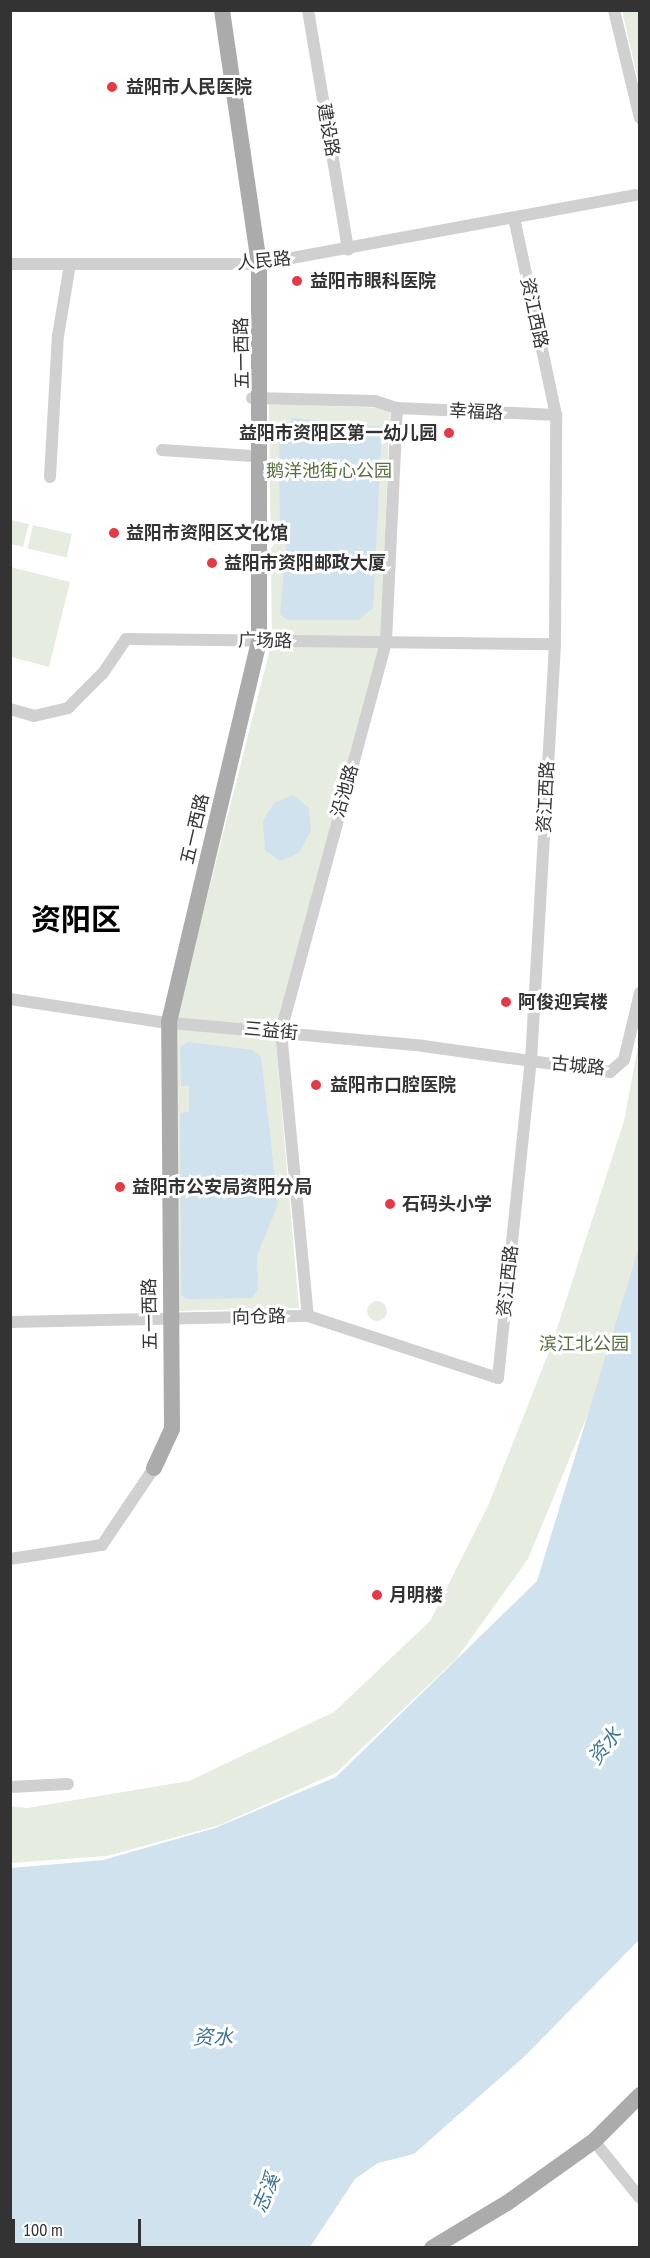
<!DOCTYPE html>
<meta charset="utf-8">
<style>
body{margin:0}
#map{position:relative;width:650px;height:2258px;overflow:hidden;background:#fff;font-family:"PT Sans Narrow","Noto Sans SC",sans-serif}
div>[style]{position:absolute}
.green>*{inset:0;background:#e6ecdf;transform-origin:0 0}
.round{border-radius:50%}
.water>*{inset:0;background:#cfe2ee}
.minor>*{height:12px;margin:-6px;padding:0 6px;transform-origin:6px;border-radius:6px;background:#d0d0d0}
.major>*{height:16px;margin:-8px;padding:0 8px;transform-origin:8px;border-radius:8px;background:#ababab}
.dots>*{width:16px;height:16px;translate:-50% -50%;box-sizing:border-box;border:3px solid #fff;border-radius:50%}
span{translate:-50% -50%;white-space:nowrap;text-align:center;line-height:1.15;-webkit-text-stroke:6px #fff;paint-order:stroke}
.poi-label{font-size:18px;color:#333;font-weight:700}
.left{translate:0 -50%;text-align:left}
.right{translate:-100% -50%;text-align:right}
.street-label{font-size:18px;color:#333}
.park-label{font-size:18px;color:#56703f}
.water-label{font-size:20px;color:#3f7597;font-style:italic}
.town-label{font-size:30px;color:#000;font-weight:700}
.frame{position:absolute;inset:0;border:12px solid #333;pointer-events:none}
.scale{position:absolute;left:12px;top:2219px;width:129px;height:27px;box-sizing:border-box;border:3px solid #333;border-top:0;padding-left:8px;font-size:18px;line-height:21px;white-space:nowrap;color:#333;-webkit-text-stroke:4px #fff;paint-order:stroke}
</style>
<div id="map">
<div class="green">
<i style="clip-path:polygon(622px 11px,639px 11px,639px 84px)"></i>
<i style="clip-path:polygon(269px 404px,390px 408px,381px 637px,275px 1032px,299px 1308px,177px 1311px,176px 1019px,272px 641px)"></i>
<i style="clip-path:polygon(11px 520px,29px 524px,23px 547px,11px 544px)"></i>
<i style="left:33px;top:525px;width:40px;height:24px;rotate:13deg"></i>
<i style="clip-path:polygon(11px 567px,70px 582px,49px 667px,11px 657px)"></i>
<i style="clip-path:polygon(639px 1040px,639px 1252px,612px 1356px,528px 1559px,457px 1658px,336px 1773px,220px 1825px,107px 1856px,11px 1863px,11px 1806px,27px 1808px,189px 1781px,334px 1712px,430px 1621px,488px 1506px,552px 1344px,624px 1121px)"></i>
<i class="round" style="left:367px;top:1301px;width:20px;height:20px"></i>
</div>
<div class="water">
<i style="clip-path:polygon(291px 418px,382px 427px,373px 608px,358px 620px,288px 620px,280px 614px,287px 539px,280px 538px,279px 433px,292px 433px)"></i>
<i style="clip-path:polygon(293px 795px,309px 808px,311px 831px,299px 853px,280px 861px,265px 850px,263px 821px,274px 803px)"></i>
<i style="clip-path:polygon(188px 1042px,253px 1050px,261px 1057px,278px 1204px,257px 1256px,258px 1289px,252px 1298px,187px 1299px,181px 1295px,180px 1113px,189px 1112px,189px 1086px,181px 1086px,180px 1047px)"></i>
<i style="clip-path:polygon(639px 1247px,639px 1940px,525px 2056px,414px 2154px,378px 2163px,355px 2179px,310px 2247px,11px 2247px,11px 1868px,103px 1860px,215px 1828px,336px 1777px,537px 1581px)"></i>
</div>
<div class="minor">
<i style="left:308px;top:10px;width:243px;rotate:80.5deg"></i>
<i style="left:614px;top:10px;width:111px;rotate:76.5deg"></i>
<i style="left:10px;top:264px;width:249px"></i>
<i style="left:259px;top:264px;width:382px;rotate:-10.4deg"></i>
<i style="left:252px;top:398px;width:123px;rotate:1.4deg"></i>
<i style="left:375px;top:401px;width:23px;rotate:18deg"></i>
<i style="left:397px;top:408px;width:234px;rotate:92.7deg"></i>
<i style="left:386px;top:642px;width:404px;rotate:105.1deg"></i>
<i style="left:281px;top:1032px;width:285px;rotate:84.6deg"></i>
<i style="left:397px;top:408px;width:159px;rotate:2.5deg"></i>
<i style="left:162px;top:450px;width:90px;rotate:3.8deg"></i>
<i style="left:50px;top:477px;width:141px;rotate:-86.8deg"></i>
<i style="left:58px;top:336px;width:73px;rotate:-80.5deg"></i>
<i style="left:10px;top:709px;width:25px;rotate:16deg"></i>
<i style="left:34px;top:716px;width:35px;rotate:-13deg"></i>
<i style="left:68px;top:708px;width:49px;rotate:-45deg"></i>
<i style="left:103px;top:673px;width:41px;rotate:-55.9deg"></i>
<i style="left:126px;top:639px;width:429px;rotate:0.7deg"></i>
<i style="left:10px;top:999px;width:153px;rotate:8.7deg"></i>
<i style="left:161px;top:1022px;width:263px;rotate:5.2deg"></i>
<i style="left:423px;top:1046px;width:189px;rotate:7.9deg"></i>
<i style="left:610px;top:1072px;width:18px;rotate:-41deg"></i>
<i style="left:624px;top:1060px;width:69px;rotate:-76.6deg"></i>
<i style="left:10px;top:1322px;width:298px;rotate:-1.2deg"></i>
<i style="left:308px;top:1316px;width:200px;rotate:18.1deg"></i>
<i style="left:498px;top:1378px;width:319px;rotate:-84.1deg"></i>
<i style="left:531px;top:1061px;width:418px;rotate:-86.7deg"></i>
<i style="left:555px;top:644px;width:229px;rotate:-89.7deg"></i>
<i style="left:556px;top:415px;width:201px;rotate:-102deg"></i>
<i style="left:10px;top:1559px;width:93px;rotate:-8.7deg"></i>
<i style="left:102px;top:1545px;width:93px;rotate:-56deg"></i>
<i style="left:10px;top:1787px;width:58px;rotate:-3deg"></i>
<i style="left:594px;top:2141px;width:73px;rotate:51.1deg"></i>
</div>
<div class="major">
<i style="left:154px;top:1468px;width:43px;rotate:-65.2deg"></i>
<i style="left:172px;top:1429px;width:407px;rotate:-90.4deg"></i>
<i style="left:169px;top:1022px;width:391px;rotate:-76.7deg"></i>
<i style="left:259px;top:641px;width:377px;rotate:-90deg"></i>
<i style="left:259px;top:264px;width:257px;rotate:-98.3deg"></i>
<i style="left:432px;top:2248px;width:87px;rotate:-31deg"></i>
<i style="left:507px;top:2203px;width:107px;rotate:-35.5deg"></i>
<i style="left:594px;top:2141px;width:65px;rotate:-45deg"></i>
</div>
<div class="dots">
<i style="left:112px;top:87px;background:#e63946"></i>
<i style="left:297px;top:281px;background:#e63946"></i>
<i style="left:449px;top:433px;background:#e63946"></i>
<i style="left:114px;top:533px;background:#e63946"></i>
<i style="left:212px;top:563px;background:#e63946"></i>
<i style="left:506px;top:1002px;background:#e63946"></i>
<i style="left:316px;top:1085px;background:#e63946"></i>
<i style="left:120px;top:1187px;background:#e63946"></i>
<i style="left:390px;top:1204px;background:#e63946"></i>
<i style="left:377px;top:1595px;background:#e63946"></i>
</div>
<div class="poi-label">
<span class="left" style="left:126px;top:87px">益阳市人民医院</span>
<span class="left" style="left:310px;top:281px">益阳市眼科医院</span>
<span class="right" style="left:437px;top:433px">益阳市资阳区第一幼儿园</span>
<span class="left" style="left:126px;top:533px">益阳市资阳区文化馆</span>
<span class="left" style="left:224px;top:563px">益阳市资阳邮政大厦</span>
<span class="left" style="left:518px;top:1002px">阿俊迎宾楼</span>
<span class="left" style="left:330px;top:1085px">益阳市口腔医院</span>
<span class="left" style="left:132px;top:1187px">益阳市公安局资阳分局</span>
<span class="left" style="left:402px;top:1204px">石码头小学</span>
<span class="left" style="left:389px;top:1595px">月明楼</span>
</div>
<div class="street-label">
<span style="left:328px;top:130px;rotate:80deg">建设路</span>
<span style="left:264px;top:261px;rotate:-5deg">人民路</span>
<span style="left:534px;top:313px;rotate:78deg">资江西路</span>
<span style="left:242px;top:353px;rotate:-91deg">五一西路</span>
<span style="left:476px;top:412px;rotate:3deg">幸福路</span>
<span style="left:265px;top:641px;rotate:1deg">广场路</span>
<span style="left:345px;top:791px;rotate:-74deg">沿池路</span>
<span style="left:546px;top:797px;rotate:-87deg">资江西路</span>
<span style="left:195px;top:829px;rotate:-77deg">五一西路</span>
<span style="left:271px;top:1031px;rotate:5deg">三益街</span>
<span style="left:578px;top:1066px;rotate:6deg">古城路</span>
<span style="left:508px;top:1281px;rotate:-84deg">资江西路</span>
<span style="left:150px;top:1314px;rotate:-91deg">五一西路</span>
<span style="left:259px;top:1317px;rotate:-1deg">向仓路</span>
</div>
<div class="park-label">
<span style="left:329px;top:471px">鹅洋池街心公园</span>
<span style="left:584px;top:1344px">滨江北公园</span>
</div>
<div class="water-label">
<span style="left:605px;top:1746px;rotate:-52deg">资水</span>
<span style="left:213px;top:2037px">资水</span>
<span style="left:266px;top:2193px;rotate:-67deg">志溪</span>
</div>
<div class="town-label">
<span style="left:76px;top:919px">资阳区</span>
</div>
<div class="frame"></div>
<div class="scale">100 m</div>
</div>
